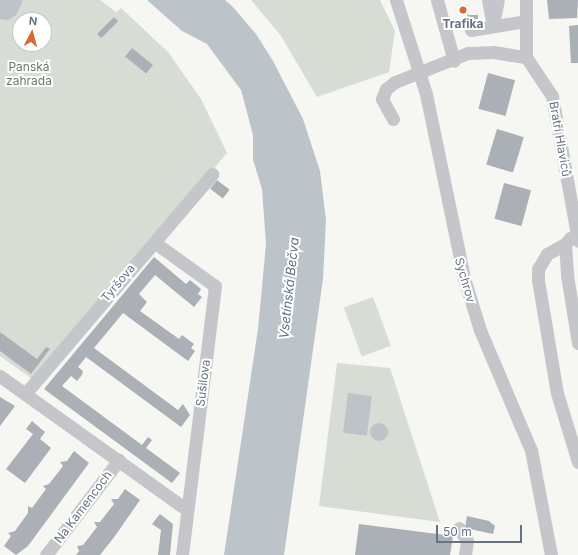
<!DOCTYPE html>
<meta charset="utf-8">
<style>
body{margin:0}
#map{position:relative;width:578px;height:555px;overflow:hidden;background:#f6f6f3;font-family:Inter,sans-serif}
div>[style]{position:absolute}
.green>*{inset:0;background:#d7ddd4;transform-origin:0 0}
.water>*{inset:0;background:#bcc4c9;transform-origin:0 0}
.round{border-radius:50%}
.building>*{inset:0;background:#aab0b6;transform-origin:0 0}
.minor>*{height:13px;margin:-6.5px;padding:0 6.5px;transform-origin:6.5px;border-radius:6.5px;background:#c4c6ca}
.dots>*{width:11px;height:11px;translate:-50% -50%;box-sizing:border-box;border:2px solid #fff;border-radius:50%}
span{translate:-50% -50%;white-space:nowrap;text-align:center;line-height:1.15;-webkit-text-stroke:4px #fff;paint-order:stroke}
.poi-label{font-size:12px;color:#677382;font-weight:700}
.park-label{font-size:12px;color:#687965}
.street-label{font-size:12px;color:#677382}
.water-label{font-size:13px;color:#63747e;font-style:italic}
.north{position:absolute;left:12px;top:12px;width:40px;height:40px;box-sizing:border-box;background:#fff;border:1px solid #c2c7cd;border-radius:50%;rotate:6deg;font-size:11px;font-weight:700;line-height:16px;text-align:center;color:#677382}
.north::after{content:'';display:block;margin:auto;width:14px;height:18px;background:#d66833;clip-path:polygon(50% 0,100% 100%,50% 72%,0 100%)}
.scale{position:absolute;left:436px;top:525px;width:86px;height:18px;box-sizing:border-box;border:2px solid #677382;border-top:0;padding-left:5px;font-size:12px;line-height:14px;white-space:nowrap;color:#677382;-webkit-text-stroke:3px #fff;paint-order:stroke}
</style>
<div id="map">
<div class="green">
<i style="clip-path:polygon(evenodd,0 0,100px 0,116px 12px,121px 8px,168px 52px,201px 99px,227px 153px,35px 381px,0 356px,0 0,20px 20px,44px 20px,44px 44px,20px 44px,20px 20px)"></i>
<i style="clip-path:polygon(251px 0,380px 0,395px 31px,389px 72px,317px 97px,281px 36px)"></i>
<i style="left:373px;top:297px;width:52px;height:31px;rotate:70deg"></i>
<i style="clip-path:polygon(337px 363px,390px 368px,440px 522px,319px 506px)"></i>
</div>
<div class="water">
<i style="clip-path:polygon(0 0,23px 0,16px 15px,8px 20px,0 19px)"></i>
<i style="clip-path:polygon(147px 0,225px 0,232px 6px,256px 34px,273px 61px,303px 119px,320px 171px,326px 220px,323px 279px,284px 555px,224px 555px,258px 329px,266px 244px,262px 189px,253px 160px,253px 135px,241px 90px,207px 44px,182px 31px)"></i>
<i style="left:348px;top:393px;width:24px;height:40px;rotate:7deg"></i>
<i class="round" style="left:370px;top:423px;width:18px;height:18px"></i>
</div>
<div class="building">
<i style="clip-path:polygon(547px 0,578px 0,577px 18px,549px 19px)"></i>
<i style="left:467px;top:5px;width:9px;height:8px;rotate:84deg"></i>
<i style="left:478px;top:15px;width:8px;height:11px;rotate:90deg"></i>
<i style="left:114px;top:17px;width:6px;height:24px;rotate:45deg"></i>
<i style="clip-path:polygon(578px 25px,578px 63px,571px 63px,569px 26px)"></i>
<i style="left:132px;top:48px;width:27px;height:11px;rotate:39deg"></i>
<i style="left:488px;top:73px;width:28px;height:37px;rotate:15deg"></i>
<i style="left:497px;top:129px;width:28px;height:37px;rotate:17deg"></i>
<i style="left:217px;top:180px;width:16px;height:11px;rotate:38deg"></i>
<i style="left:504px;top:183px;width:28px;height:37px;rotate:15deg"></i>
<i style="clip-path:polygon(154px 257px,186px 284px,190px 280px,201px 289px,198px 294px,202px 297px,194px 307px,155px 275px,139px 294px,147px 302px,140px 311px,179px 339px,182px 335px,194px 344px,191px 348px,195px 351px,188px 361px,123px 313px,94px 348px,178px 410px,183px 404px,190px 415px,181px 427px,86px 357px,78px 367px,83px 371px,82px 375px,77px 381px,71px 376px,62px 386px,142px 445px,148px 437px,152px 440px,146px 448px,180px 473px,172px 483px,44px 389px)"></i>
<i style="clip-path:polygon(0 332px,37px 359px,46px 347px,50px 349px,31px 374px,0 351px)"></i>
<i style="clip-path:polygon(0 397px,15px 406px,0 426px)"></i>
<i style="clip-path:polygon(32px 421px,45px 432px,40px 439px,51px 448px,25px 483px,6px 469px,33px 434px,26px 429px)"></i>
<i style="clip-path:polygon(74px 451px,89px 463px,28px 546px,16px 555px,4px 546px,11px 536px,8px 533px,15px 531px,28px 513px,28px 506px,32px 508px,46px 489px,43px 486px,49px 484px,63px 466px,60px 462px,67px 461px)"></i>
<i style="clip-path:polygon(125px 489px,140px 500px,115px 536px,100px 555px,76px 555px,79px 551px,77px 546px,83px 545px,97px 527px,94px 522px,100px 522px,114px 504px,111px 499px,118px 499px)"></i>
<i style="clip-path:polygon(160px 514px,173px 524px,170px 555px,158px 555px,161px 530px,152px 524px)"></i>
<i style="clip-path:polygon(467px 516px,489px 521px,495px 526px,493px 534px,465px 528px)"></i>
<i style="clip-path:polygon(359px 524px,453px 536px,450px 555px,355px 555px)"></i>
</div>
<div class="minor">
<i style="left:396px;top:0;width:99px;rotate:72.3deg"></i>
<i style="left:426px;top:94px;width:188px;rotate:78.3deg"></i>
<i style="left:464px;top:278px;width:54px;rotate:72.9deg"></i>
<i style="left:480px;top:330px;width:130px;rotate:67deg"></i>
<i style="left:531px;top:450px;width:107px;rotate:79.2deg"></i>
<i style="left:437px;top:0;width:63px;rotate:74.4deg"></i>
<i style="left:488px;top:0;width:25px;rotate:79deg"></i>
<i style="left:493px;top:25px;width:25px;rotate:-79deg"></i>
<i style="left:471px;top:30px;width:56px;rotate:-9.3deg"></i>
<i style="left:526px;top:57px;width:57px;rotate:-90deg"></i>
<i style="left:393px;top:119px;width:23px;rotate:-119deg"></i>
<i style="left:382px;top:99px;width:11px;rotate:-68deg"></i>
<i style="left:386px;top:89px;width:11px;rotate:-38deg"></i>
<i style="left:395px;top:82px;width:79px;rotate:-21.7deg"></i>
<i style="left:468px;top:53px;width:25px;rotate:-2deg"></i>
<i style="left:493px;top:52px;width:33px;rotate:9deg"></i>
<i style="left:526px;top:57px;width:47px;rotate:56.3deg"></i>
<i style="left:552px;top:96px;width:147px;rotate:79.8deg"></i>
<i style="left:570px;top:238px;width:8px;rotate:130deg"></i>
<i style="left:565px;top:244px;width:31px;rotate:86deg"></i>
<i style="left:567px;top:275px;width:69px;rotate:80.8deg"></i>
<i style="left:154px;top:242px;width:75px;rotate:35.8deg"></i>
<i style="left:215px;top:286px;width:271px;rotate:97deg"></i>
<i style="left:565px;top:244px;width:21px;rotate:151deg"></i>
<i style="left:547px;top:254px;width:17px;rotate:121deg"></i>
<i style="left:538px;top:269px;width:11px;rotate:90deg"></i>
<i style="left:538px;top:280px;width:115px;rotate:80.5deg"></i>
<i style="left:557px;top:393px;width:72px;rotate:73.1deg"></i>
<i style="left:0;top:376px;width:229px;rotate:35.6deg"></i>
<i style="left:25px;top:394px;width:289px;rotate:-49.6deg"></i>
<i style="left:459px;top:528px;width:15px;rotate:58deg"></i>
<i style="left:467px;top:541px;width:14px;rotate:98deg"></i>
<i style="left:46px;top:555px;width:120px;rotate:-52.5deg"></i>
</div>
<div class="dots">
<i style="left:463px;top:10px;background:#d66833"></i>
</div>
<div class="poi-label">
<span style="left:463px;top:24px">Trafika</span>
</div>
<div class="park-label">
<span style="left:29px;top:74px">Panská<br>zahrada</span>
</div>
<div class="street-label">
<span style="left:560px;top:139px;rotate:80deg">Bratří Hlaviců</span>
<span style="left:465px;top:280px;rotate:74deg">Sychrov</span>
<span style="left:118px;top:283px;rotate:-50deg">Tyršova</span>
<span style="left:203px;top:383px;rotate:-83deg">Sušilova</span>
<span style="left:83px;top:507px;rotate:-53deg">Na Kamencoch</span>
</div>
<div class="water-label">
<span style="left:289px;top:288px;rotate:-84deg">Vsetínská Bečva</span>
</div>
<div class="north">N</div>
<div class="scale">50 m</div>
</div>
